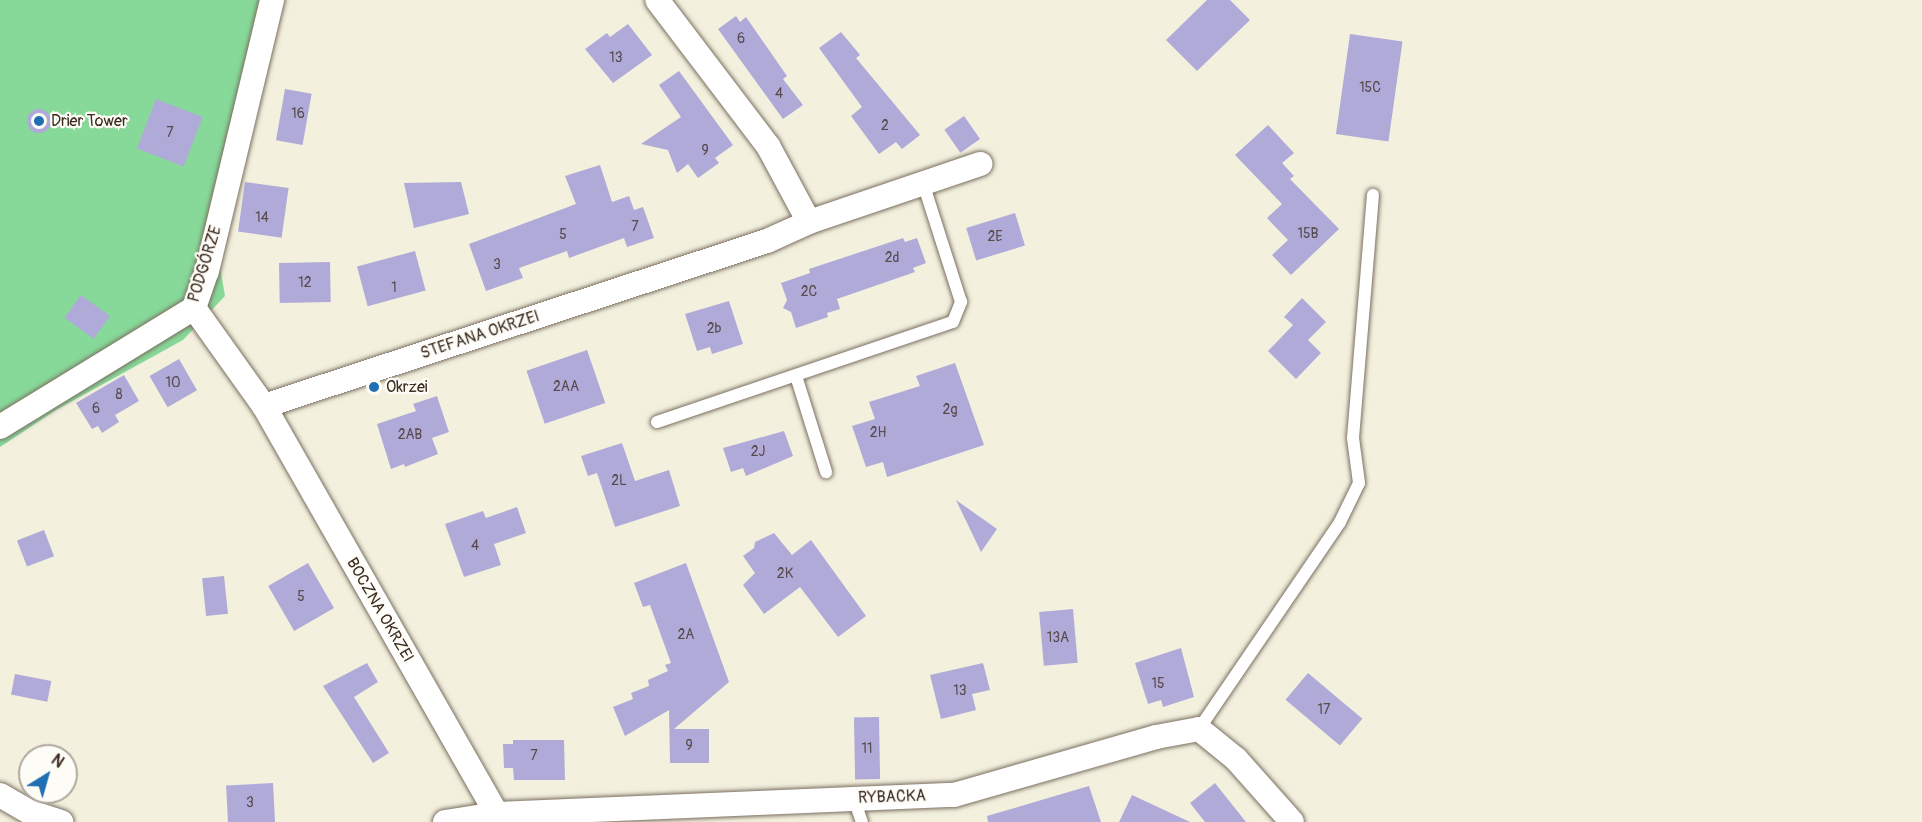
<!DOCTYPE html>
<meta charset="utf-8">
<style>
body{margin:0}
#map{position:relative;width:1922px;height:822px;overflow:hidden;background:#f3f0de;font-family:Pangolin,sans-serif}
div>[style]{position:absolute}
.green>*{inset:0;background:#87d999}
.building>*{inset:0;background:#b0aad9;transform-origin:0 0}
.round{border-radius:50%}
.roads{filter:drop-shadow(0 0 2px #7b6f61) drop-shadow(0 0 2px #7b6f61)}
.service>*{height:12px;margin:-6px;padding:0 6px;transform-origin:6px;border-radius:6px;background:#fff}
.minor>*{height:24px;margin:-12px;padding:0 12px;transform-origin:12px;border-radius:12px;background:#fff}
.dots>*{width:16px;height:16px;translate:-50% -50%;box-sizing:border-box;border:3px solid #fdfcf7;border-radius:50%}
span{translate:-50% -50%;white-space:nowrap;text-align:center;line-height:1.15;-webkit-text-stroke:4.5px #fdfcf7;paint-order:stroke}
.number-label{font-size:14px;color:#584a4d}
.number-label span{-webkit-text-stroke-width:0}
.poi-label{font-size:16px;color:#3b2a1e}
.left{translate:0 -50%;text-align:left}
.street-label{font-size:16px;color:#3b2a1e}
.north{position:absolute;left:18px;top:744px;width:60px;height:60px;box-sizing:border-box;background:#fdfcf7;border:2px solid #afa8a0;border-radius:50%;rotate:37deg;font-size:16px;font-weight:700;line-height:24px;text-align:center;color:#3b2a1e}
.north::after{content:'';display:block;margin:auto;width:21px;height:27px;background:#1f6fb2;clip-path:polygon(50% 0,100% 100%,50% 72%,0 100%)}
</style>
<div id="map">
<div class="green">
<i style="clip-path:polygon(0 0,284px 0,220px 267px,225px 296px,183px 340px,56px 410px,0 447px)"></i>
</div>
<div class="building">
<i style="clip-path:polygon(1207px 0,1230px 0,1250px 20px,1197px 71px,1166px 40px)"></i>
<i style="clip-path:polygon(736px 16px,740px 22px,746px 17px,787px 76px,783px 79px,803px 105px,783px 119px,718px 29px)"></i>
<i style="clip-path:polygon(628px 24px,652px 55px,613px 83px,585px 49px,607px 33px,610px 37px)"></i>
<i style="clip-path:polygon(841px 32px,860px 55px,856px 58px,920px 135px,902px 149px,896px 142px,879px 154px,851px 116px,862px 107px,819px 48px)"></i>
<i style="left:1350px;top:34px;width:53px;height:101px;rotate:8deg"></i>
<i style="clip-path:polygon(679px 71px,733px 145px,715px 158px,719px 163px,698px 178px,688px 164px,677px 173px,668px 150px,641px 144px,681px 117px,659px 85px)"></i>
<i style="left:285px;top:89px;width:27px;height:52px;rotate:10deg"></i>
<i style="left:156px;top:99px;width:50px;height:53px;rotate:21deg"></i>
<i class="round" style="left:27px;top:109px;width:24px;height:24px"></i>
<i style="left:964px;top:116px;width:28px;height:24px;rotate:55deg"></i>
<i style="clip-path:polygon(1268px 125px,1294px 153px,1282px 163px,1294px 176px,1290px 179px,1339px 229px,1291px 275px,1272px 255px,1288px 240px,1267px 218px,1282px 204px,1235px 155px)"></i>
<i style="clip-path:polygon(600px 165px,612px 202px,629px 196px,634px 210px,643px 207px,654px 238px,627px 247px,624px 238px,569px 258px,567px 251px,519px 268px,523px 278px,486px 291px,469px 244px,576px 204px,565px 176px)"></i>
<i style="left:245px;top:182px;width:44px;height:50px;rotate:8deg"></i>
<i style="clip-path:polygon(461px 182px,469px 214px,414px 228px,404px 183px)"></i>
<i style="left:1015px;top:213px;width:34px;height:51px;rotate:73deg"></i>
<i style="clip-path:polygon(903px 238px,905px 242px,917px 238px,926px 263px,913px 268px,915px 272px,837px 299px,840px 309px,827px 313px,828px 317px,796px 328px,791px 312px,783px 308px,787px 300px,781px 283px,810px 273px,809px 269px)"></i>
<i style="left:415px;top:251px;width:41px;height:60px;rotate:75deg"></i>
<i style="left:330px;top:262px;width:40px;height:51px;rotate:89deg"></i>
<i style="left:81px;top:295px;width:36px;height:28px;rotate:36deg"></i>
<i style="clip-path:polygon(1302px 298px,1326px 322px,1308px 340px,1321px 353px,1296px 379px,1268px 351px,1293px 325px,1284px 317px)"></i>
<i style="clip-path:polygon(729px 301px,743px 344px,712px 354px,710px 347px,697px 351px,685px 314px)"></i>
<i style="left:587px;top:350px;width:56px;height:64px;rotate:71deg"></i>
<i style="left:179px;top:359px;width:36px;height:34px;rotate:60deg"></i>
<i style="clip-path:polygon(955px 363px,984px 445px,887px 477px,883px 462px,866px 467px,852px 426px,875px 419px,869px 402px,920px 386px,916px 376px)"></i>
<i style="clip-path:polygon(124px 375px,139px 401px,115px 415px,119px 422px,102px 433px,98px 426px,92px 429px,76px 403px)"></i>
<i style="clip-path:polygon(437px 396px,449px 432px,432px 438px,438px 454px,405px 467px,404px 464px,391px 469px,377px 424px,416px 411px,413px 404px)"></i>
<i style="clip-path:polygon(784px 431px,793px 456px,746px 476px,743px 468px,731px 472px,723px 448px)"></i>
<i style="clip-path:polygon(622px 443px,635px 481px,669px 470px,680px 506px,615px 527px,597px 473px,588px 476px,581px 456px)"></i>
<i style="clip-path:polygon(956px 500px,997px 529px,981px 552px)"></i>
<i style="clip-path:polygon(517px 507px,526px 533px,494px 544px,501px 565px,464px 577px,445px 524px,483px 511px,486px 518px)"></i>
<i style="left:44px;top:530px;width:28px;height:29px;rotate:69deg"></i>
<i style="clip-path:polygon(774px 533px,792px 555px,811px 540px,866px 616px,838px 637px,800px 587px,764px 614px,743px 585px,755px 573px,743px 556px,754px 548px,755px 542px)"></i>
<i style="left:308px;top:563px;width:52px;height:46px;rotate:60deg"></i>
<i style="clip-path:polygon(686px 563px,729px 682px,674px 729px,709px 729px,709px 763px,670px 763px,669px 710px,625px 736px,613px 707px,633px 699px,631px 693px,649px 686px,648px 680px,668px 671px,665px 665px,671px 663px,650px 605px,643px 607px,634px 583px)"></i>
<i style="left:224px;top:576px;width:38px;height:22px;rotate:84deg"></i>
<i style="left:1073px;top:609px;width:54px;height:34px;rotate:85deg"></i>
<i style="clip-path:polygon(1181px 648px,1194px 697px,1163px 707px,1161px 700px,1148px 704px,1135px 663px)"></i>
<i style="clip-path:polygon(367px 663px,378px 682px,354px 697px,389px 753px,373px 763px,323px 686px)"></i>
<i style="clip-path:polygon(983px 663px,990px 690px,972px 694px,976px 710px,941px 719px,930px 675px)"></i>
<i style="left:1308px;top:673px;width:71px;height:35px;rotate:40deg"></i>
<i style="left:15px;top:674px;width:37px;height:21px;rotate:11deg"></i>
<i style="left:879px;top:717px;width:62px;height:25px;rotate:89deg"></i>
<i style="clip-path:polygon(513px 740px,564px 740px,565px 780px,514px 780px,513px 768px,504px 768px,503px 744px,513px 744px)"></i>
<i style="left:273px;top:783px;width:39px;height:47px;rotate:87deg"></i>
<i style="clip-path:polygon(1215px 783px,1246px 822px,1205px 822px,1190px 803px)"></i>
<i style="clip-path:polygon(1089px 786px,1101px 822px,988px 822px,987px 816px)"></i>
<i style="clip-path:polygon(1132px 795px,1190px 822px,1119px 822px)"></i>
</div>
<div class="roads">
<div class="service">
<i style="left:796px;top:376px;width:101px;rotate:72.6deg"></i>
<i style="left:657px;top:422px;width:312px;rotate:-18.7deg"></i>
<i style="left:953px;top:322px;width:22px;rotate:-68deg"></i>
<i style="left:961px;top:302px;width:125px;rotate:-107.7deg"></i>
<i style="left:1199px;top:729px;width:250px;rotate:-55.7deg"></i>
<i style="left:1340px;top:522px;width:43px;rotate:-64deg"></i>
<i style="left:1359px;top:483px;width:45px;rotate:-97.6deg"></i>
<i style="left:1353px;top:438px;width:244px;rotate:-85.3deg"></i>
<i style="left:854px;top:799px;width:24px;rotate:71deg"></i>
</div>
<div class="minor">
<i style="left:809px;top:222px;width:181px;rotate:-18.7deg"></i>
<i style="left:194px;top:308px;width:120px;rotate:54.5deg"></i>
<i style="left:264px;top:406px;width:470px;rotate:60.3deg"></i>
<i style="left:264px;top:406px;width:529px;rotate:-18.16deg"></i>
<i style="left:767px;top:241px;width:46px;rotate:-24.3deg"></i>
<i style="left:809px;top:222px;width:86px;rotate:-118.3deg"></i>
<i style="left:768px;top:146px;width:183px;rotate:-127.2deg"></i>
<i style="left:0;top:427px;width:228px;rotate:-31.5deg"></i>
<i style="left:194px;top:308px;width:39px;rotate:-71deg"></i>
<i style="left:207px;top:271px;width:279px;rotate:-76.5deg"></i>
<i style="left:0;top:795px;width:34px;rotate:30deg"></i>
<i style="left:30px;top:812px;width:33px;rotate:18deg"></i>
<i style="left:445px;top:822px;width:53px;rotate:-8.7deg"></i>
<i style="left:497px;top:814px;width:457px;rotate:-2.4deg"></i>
<i style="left:954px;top:795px;width:210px;rotate:-16deg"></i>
<i style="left:1156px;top:737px;width:44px;rotate:-10.5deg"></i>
<i style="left:1199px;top:729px;width:48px;rotate:39deg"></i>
<i style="left:1236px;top:759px;width:84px;rotate:48.4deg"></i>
</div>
</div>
<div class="dots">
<i style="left:39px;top:121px;background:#1f6fb2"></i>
<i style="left:374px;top:387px;background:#1f6fb2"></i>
</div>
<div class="number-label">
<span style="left:741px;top:39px">6</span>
<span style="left:616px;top:58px">13</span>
<span style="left:1370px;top:88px">15C</span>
<span style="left:779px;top:94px">4</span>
<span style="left:298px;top:114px">16</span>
<span style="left:885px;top:126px">2</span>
<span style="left:170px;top:133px">7</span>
<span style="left:705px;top:151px">9</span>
<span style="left:262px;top:218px">14</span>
<span style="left:635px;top:227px">7</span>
<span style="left:1308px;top:234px">15B</span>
<span style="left:563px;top:235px">5</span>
<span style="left:995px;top:237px">2E</span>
<span style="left:892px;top:258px">2d</span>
<span style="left:497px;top:265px">3</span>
<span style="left:305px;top:283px">12</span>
<span style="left:394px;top:288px">1</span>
<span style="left:809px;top:292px">2C</span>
<span style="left:714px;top:329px">2b</span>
<span style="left:173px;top:383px">10</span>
<span style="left:566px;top:387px">2AA</span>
<span style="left:119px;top:395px">8</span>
<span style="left:96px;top:409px">6</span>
<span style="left:950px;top:410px">2g</span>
<span style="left:878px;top:433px">2H</span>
<span style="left:410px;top:435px">2AB</span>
<span style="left:758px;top:452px">2J</span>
<span style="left:619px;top:481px">2L</span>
<span style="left:475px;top:546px">4</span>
<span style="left:785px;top:574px">2K</span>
<span style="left:301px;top:597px">5</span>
<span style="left:686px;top:635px">2A</span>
<span style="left:1058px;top:638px">13A</span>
<span style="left:1158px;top:684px">15</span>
<span style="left:960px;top:691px">13</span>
<span style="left:1324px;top:710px">17</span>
<span style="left:689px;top:746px">9</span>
<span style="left:867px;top:749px">11</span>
<span style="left:534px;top:756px">7</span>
<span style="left:250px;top:803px">3</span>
</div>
<div class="poi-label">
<span class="left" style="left:51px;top:121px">Drier Tower</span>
<span class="left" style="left:386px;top:387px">Okrzei</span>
</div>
<div class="street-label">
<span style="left:205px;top:264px;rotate:-73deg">PODGÓRZE</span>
<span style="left:480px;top:335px;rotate:-18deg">STEFANA OKRZEI</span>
<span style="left:380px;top:610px;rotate:60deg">BOCZNA OKRZEI</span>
<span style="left:892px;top:797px;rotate:-2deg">RYBACKA</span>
</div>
<div class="north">N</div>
</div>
